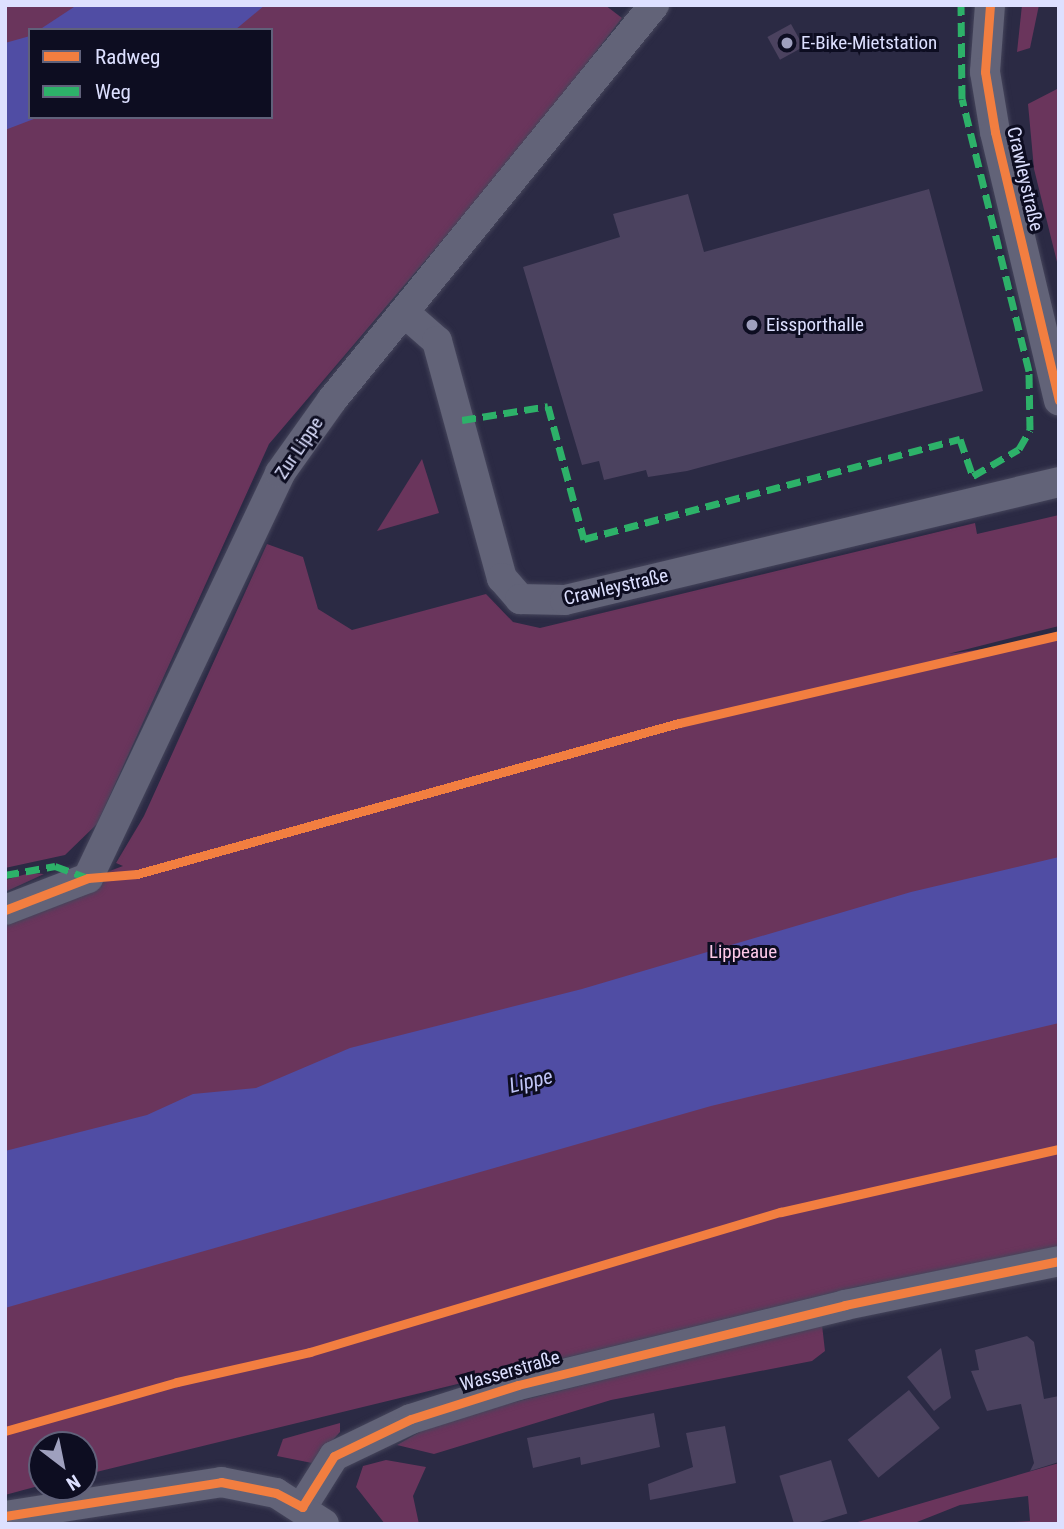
<!DOCTYPE html>
<meta charset="utf-8">
<style>
body{margin:0}
#map{position:relative;width:1064px;height:1529px;overflow:hidden;background:#2b2a44;font-family:"Roboto Condensed",sans-serif}
div>[style]{position:absolute}
.green>*{inset:0;background:#6a355c}
.water>*{inset:0;background:#504da4}
.building>*{inset:0;background:#4b425f;transform-origin:0 0}
.roads{filter:drop-shadow(0 0 2px #45455b) drop-shadow(0 0 2px #45455b)}
.street>*{height:30px;margin:-15px;padding:0 15px;transform-origin:15px;border-radius:15px;background:#626378}
.quiet>*{height:7px;margin-top:-3.5px;transform-origin:0;background:repeating-linear-gradient(90deg,#2db169 0 14px,transparent 0 21px)}
.cycleway>*{height:9px;margin:-4.5px;padding:0 4.5px;transform-origin:4.5px;border-radius:4.5px;background:#f27e40}
.dots>*{width:19px;height:19px;translate:-50% -50%;box-sizing:border-box;border:4px solid #0d0d21;border-radius:50%}
span{translate:-50% -50%;white-space:nowrap;text-align:center;line-height:1.15;-webkit-text-stroke:6px #0d0d21;paint-order:stroke}
.poi-label{font-size:19px;color:#dde0ff}
.left{translate:0 -50%;text-align:left}
.street-label{font-size:19px;color:#dde0ff}
.park-label{font-size:19px;color:#fcc9e8}
.water-label{font-size:21px;color:#c1c5f7;font-style:italic}
.frame{position:absolute;inset:0;border:7px solid #dde0ff;pointer-events:none}
.legend{position:absolute;left:28px;top:28px;width:245px;height:91px;box-sizing:border-box;background:#0d0d21;border:2px solid #60617a;margin:0;padding:9px 12px;list-style:none;font-size:21px;color:#dde0ff}
.legend li{display:flex;align-items:center;gap:14px;height:35px}
.legend b{width:35px;border:2px solid #60617a}
.north{position:absolute;left:28px;top:1431px;width:70px;height:70px;box-sizing:border-box;background:#0d0d21;border:2px solid #60617a;border-radius:50%;rotate:148deg;font-size:19px;font-weight:700;line-height:28px;text-align:center;color:#dde0ff}
.north::after{content:'';display:block;margin:auto;width:24px;height:32px;background:#9fa0be;clip-path:polygon(50% 0,100% 100%,50% 72%,0 100%)}
</style>
<div id="map">
<div class="green">
<i style="clip-path:polygon(evenodd,5px 5px,605px 5px,622px 18px,529px 139px,269px 444px,97px 824px,65px 855px,5px 868px,5px 5px,30px 30px,271px 30px,271px 117px,30px 117px,30px 30px)"></i>
<i style="clip-path:polygon(1022px 5px,1039px 5px,1030px 48px,1017px 52px)"></i>
<i style="clip-path:polygon(1059px 88px,1059px 270px,1034px 169px,1028px 104px)"></i>
<i style="clip-path:polygon(422px 459px,439px 513px,377px 531px)"></i>
<i style="clip-path:polygon(1059px 515px,1059px 626px,948px 654px,1059px 638px,1059px 1247px,856px 1287px,84px 1475px,84px 1445px,42px 1445px,42px 1485px,5px 1495px,5px 910px,123px 866px,116px 863px,144px 816px,267px 544px,303px 557px,318px 609px,352px 630px,486px 594px,513px 622px,540px 628px,975px 523px,977px 534px)"></i>
<i style="clip-path:polygon(30px 873px,44px 874px,5px 892px,5px 880px)"></i>
<i style="clip-path:polygon(822px 1325px,825px 1351px,812px 1361px,611px 1400px,434px 1454px,397px 1445px,439px 1421px)"></i>
<i style="clip-path:polygon(340px 1423px,340px 1432px,312px 1463px,277px 1456px,283px 1439px)"></i>
<i style="clip-path:polygon(386px 1460px,426px 1467px,413px 1496px,419px 1524px,385px 1524px,356px 1487px,363px 1466px)"></i>
<i style="clip-path:polygon(1059px 1463px,1059px 1524px,982px 1524px,1030px 1521px,1028px 1496px,960px 1505px,912px 1524px,851px 1524px)"></i>
</div>
<div class="water">
<i style="clip-path:polygon(77px 5px,265px 5px,235px 30px,39px 30px)"></i>
<i style="clip-path:polygon(30px 36px,30px 117px,39px 117px,5px 130px,5px 43px)"></i>
<i style="clip-path:polygon(1059px 857px,1059px 1023px,711px 1106px,5px 1308px,5px 1151px,147px 1115px,193px 1094px,256px 1088px,350px 1048px,582px 989px,911px 892px)"></i>
</div>
<div class="building">
<i style="left:791px;top:24px;width:26px;height:27px;rotate:61deg"></i>
<i style="clip-path:polygon(929px 189px,983px 391px,687px 471px,648px 477px,646px 470px,604px 480px,599px 461px,582px 465px,523px 267px,620px 237px,613px 214px,688px 194px,704px 252px)"></i>
<i style="clip-path:polygon(1027px 1336px,1034px 1342px,1044px 1399px,1059px 1396px,1059px 1462px,1030px 1471px,1034px 1463px,1021px 1404px,987px 1411px,971px 1371px,979px 1370px,975px 1350px)"></i>
<i style="clip-path:polygon(941px 1348px,951px 1398px,934px 1411px,907px 1377px)"></i>
<i style="left:909px;top:1390px;width:49px;height:79px;rotate:51deg"></i>
<i style="clip-path:polygon(654px 1413px,660px 1447px,581px 1465px,580px 1457px,533px 1468px,527px 1438px)"></i>
<i style="clip-path:polygon(725px 1426px,736px 1483px,650px 1500px,648px 1484px,693px 1467px,686px 1433px)"></i>
<i style="left:831px;top:1460px;width:56px;height:54px;rotate:73deg"></i>
</div>
<div class="roads">
<div class="street">
<i style="left:990px;top:5px;width:67px;rotate:94.3deg"></i>
<i style="left:985px;top:72px;width:61px;rotate:80.5deg"></i>
<i style="left:995px;top:132px;width:276px;rotate:76.6deg"></i>
<i style="left:406px;top:314px;width:41px;rotate:41.1deg"></i>
<i style="left:437px;top:341px;width:246px;rotate:74.7deg"></i>
<i style="left:502px;top:578px;width:28px;rotate:49deg"></i>
<i style="left:520px;top:599px;width:45px;rotate:1.3deg"></i>
<i style="left:565px;top:600px;width:508px;rotate:-13.43deg"></i>
<i style="left:5px;top:910px;width:89px;rotate:-21.1deg"></i>
<i style="left:88px;top:878px;width:448px;rotate:-64.6deg"></i>
<i style="left:280px;top:473px;width:90px;rotate:-54.5deg"></i>
<i style="left:332px;top:400px;width:510px;rotate:-50.81deg"></i>
<i style="left:302px;top:1507px;width:60px;rotate:-57.9deg"></i>
<i style="left:334px;top:1456px;width:85px;rotate:-25.7deg"></i>
<i style="left:411px;top:1419px;width:112px;rotate:-17.6deg"></i>
<i style="left:518px;top:1385px;width:337px;rotate:-13.7deg"></i>
<i style="left:845px;top:1305px;width:218px;rotate:-11.6deg"></i>
<i style="left:5px;top:1516px;width:219px;rotate:-8.9deg"></i>
<i style="left:221px;top:1482px;width:56px;rotate:11.3deg"></i>
<i style="left:276px;top:1493px;width:57px;rotate:32.9deg"></i>
</div>
</div>
<div class="quiet">
<i style="left:462px;top:420px;width:87px;rotate:-9.2deg"></i>
<i style="left:548px;top:406px;width:138px;rotate:74.9deg"></i>
<i style="left:584px;top:539px;width:389px;rotate:-14.9deg"></i>
<i style="left:960px;top:439px;width:39px;rotate:71deg"></i>
<i style="left:973px;top:476px;width:53px;rotate:-30.4deg"></i>
<i style="left:1019px;top:449px;width:22px;rotate:-60deg"></i>
<i style="left:1030px;top:430px;width:59px;rotate:-91deg"></i>
<i style="left:1029px;top:371px;width:280px;rotate:-103.8deg"></i>
<i style="left:962px;top:99px;width:94px;rotate:-90.6deg"></i>
<i style="left:5px;top:875px;width:51px;rotate:-10.2deg"></i>
<i style="left:55px;top:866px;width:33px;rotate:20deg"></i>
</div>
<div class="cycleway">
<i style="left:990px;top:5px;width:67px;rotate:94.3deg"></i>
<i style="left:985px;top:72px;width:61px;rotate:80.5deg"></i>
<i style="left:995px;top:132px;width:276px;rotate:76.6deg"></i>
<i style="left:5px;top:910px;width:89px;rotate:-21.1deg"></i>
<i style="left:88px;top:878px;width:49px;rotate:-4.7deg"></i>
<i style="left:137px;top:874px;width:563px;rotate:-15.57deg"></i>
<i style="left:679px;top:723px;width:390px;rotate:-13deg"></i>
<i style="left:5px;top:1431px;width:179px;rotate:-15.9deg"></i>
<i style="left:177px;top:1382px;width:136px;rotate:-12.7deg"></i>
<i style="left:310px;top:1352px;width:491px;rotate:-16.6deg"></i>
<i style="left:781px;top:1212px;width:285px;rotate:-12.8deg"></i>
<i style="left:5px;top:1516px;width:219px;rotate:-8.9deg"></i>
<i style="left:221px;top:1482px;width:56px;rotate:11.3deg"></i>
<i style="left:276px;top:1493px;width:30px;rotate:28deg"></i>
<i style="left:302px;top:1507px;width:60px;rotate:-57.9deg"></i>
<i style="left:334px;top:1456px;width:85px;rotate:-25.7deg"></i>
<i style="left:411px;top:1419px;width:112px;rotate:-17.6deg"></i>
<i style="left:518px;top:1385px;width:337px;rotate:-13.7deg"></i>
<i style="left:845px;top:1305px;width:218px;rotate:-11.6deg"></i>
</div>
<div class="dots">
<i style="left:787px;top:43px;background:#9fa0be"></i>
<i style="left:752px;top:325px;background:#9fa0be"></i>
</div>
<div class="poi-label">
<span class="left" style="left:801px;top:43px">E-Bike-Mietstation</span>
<span class="left" style="left:766px;top:325px">Eissporthalle</span>
</div>
<div class="street-label">
<span style="left:1025px;top:179px;rotate:77deg">Crawleystraße</span>
<span style="left:299px;top:448px;rotate:-56deg">Zur Lippe</span>
<span style="left:616px;top:587px;rotate:-13deg">Crawleystraße</span>
<span style="left:510px;top:1371px;rotate:-16deg">Wasserstraße</span>
</div>
<div class="park-label">
<span style="left:743px;top:952px">Lippeaue</span>
</div>
<div class="water-label">
<span style="left:531px;top:1081px;rotate:-14deg">Lippe</span>
</div>
<div class="frame"></div>
<ul class="legend">
<li><b style="height:9px;background:#f27e40"></b>Radweg</li>
<li><b style="height:9px;background:#2db169"></b>Weg</li>
</ul>
<div class="north">N</div>
</div>
